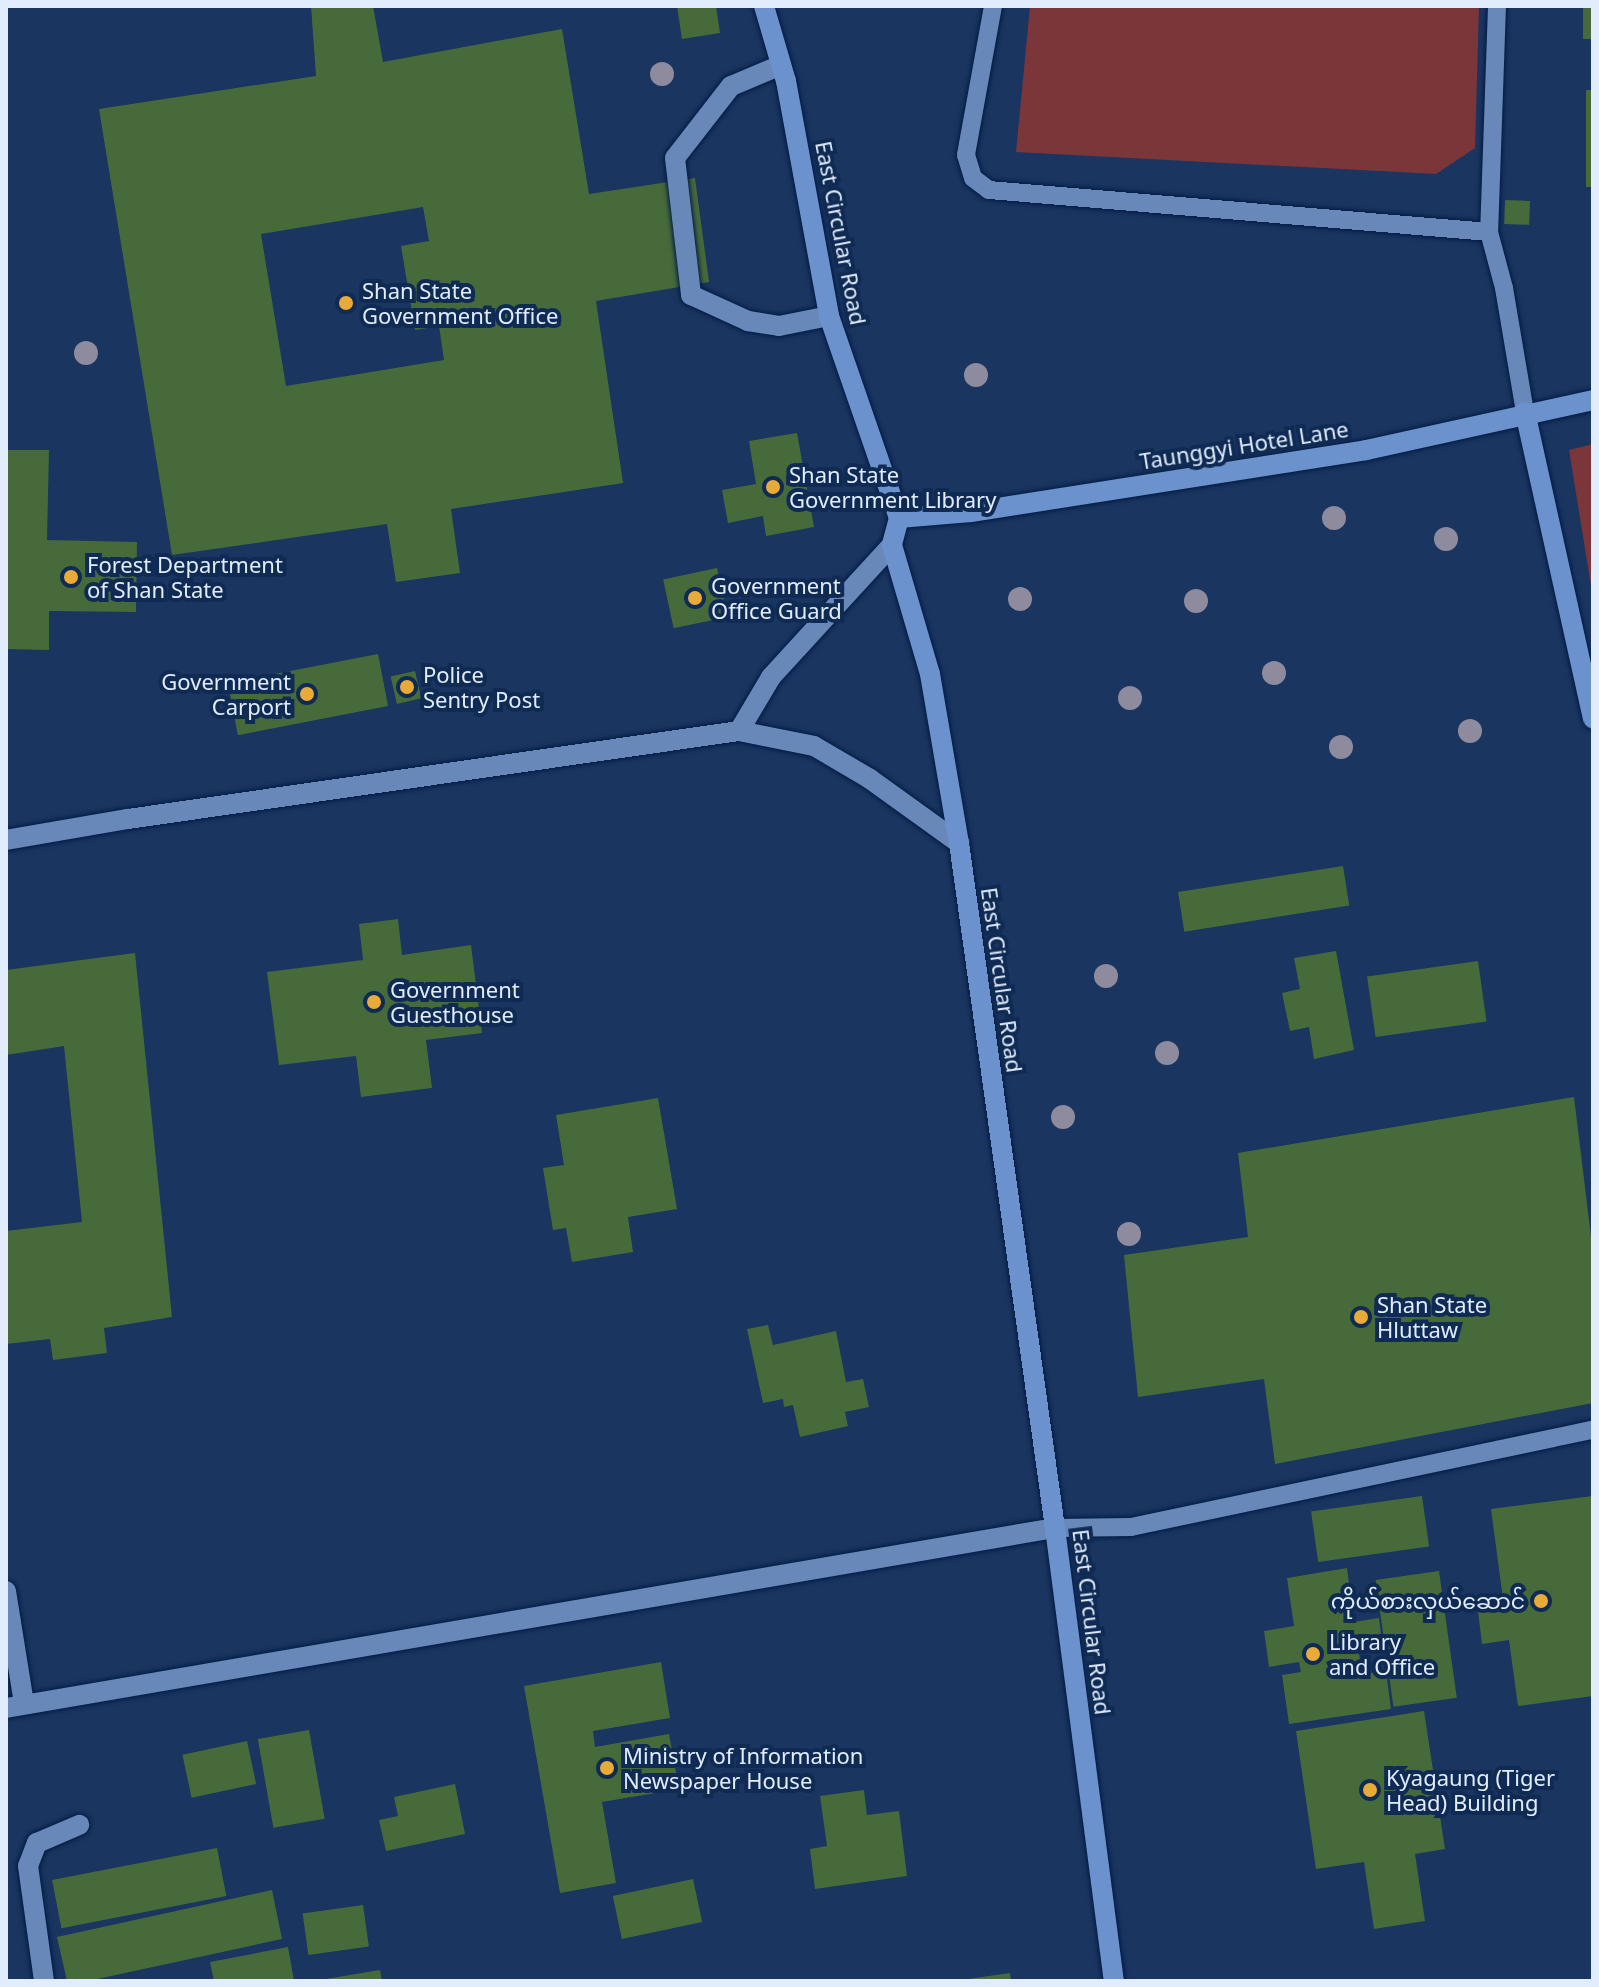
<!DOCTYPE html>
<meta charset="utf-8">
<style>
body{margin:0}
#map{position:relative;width:1599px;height:1987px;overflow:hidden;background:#193560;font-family:"Noto Sans","Noto Sans Myanmar",sans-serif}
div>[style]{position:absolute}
.green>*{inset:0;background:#7b363a}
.building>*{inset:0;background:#476a3b;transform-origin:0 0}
.roads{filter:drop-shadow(0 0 2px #021b43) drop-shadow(0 0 2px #021b43)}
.lane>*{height:18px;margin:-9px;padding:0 9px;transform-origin:9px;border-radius:9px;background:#6888b9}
.street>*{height:20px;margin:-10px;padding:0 10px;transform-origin:10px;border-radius:10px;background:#6888b9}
.secondary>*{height:20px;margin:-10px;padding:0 10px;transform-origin:10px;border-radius:10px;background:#6b92cd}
.trees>*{width:24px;height:24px;margin:-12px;border-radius:50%;background:#8e8b9e}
.dots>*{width:22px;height:22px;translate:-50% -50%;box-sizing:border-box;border:4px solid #0f2b54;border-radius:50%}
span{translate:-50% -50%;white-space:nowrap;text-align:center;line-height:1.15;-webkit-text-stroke:8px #0f2b54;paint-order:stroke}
.street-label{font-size:22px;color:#e1ecfc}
.poi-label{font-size:22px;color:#e1ecfc}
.left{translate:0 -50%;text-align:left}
.right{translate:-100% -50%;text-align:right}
.frame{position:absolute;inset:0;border:8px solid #e1ecfc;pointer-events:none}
</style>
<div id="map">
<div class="green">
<i style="clip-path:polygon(1030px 6px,1479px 6px,1475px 148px,1436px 174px,1016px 152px)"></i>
<i style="clip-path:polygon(1593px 444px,1593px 598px,1569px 450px)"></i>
</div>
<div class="building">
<i style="clip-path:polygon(evenodd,311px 6px,373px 6px,383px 62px,562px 29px,589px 194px,695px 178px,709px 282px,596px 301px,623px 483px,451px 509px,460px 573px,396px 582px,387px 524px,172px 555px,99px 109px,316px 76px,311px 6px,423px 207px,429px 241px,401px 246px,415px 330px,439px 326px,444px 360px,286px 386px,261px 234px,423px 207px)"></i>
<i style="clip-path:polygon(677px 6px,716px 6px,720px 33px,682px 39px)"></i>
<i style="left:1583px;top:6px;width:10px;height:33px"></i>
<i style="left:1586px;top:90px;width:7px;height:97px"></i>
<i style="left:1505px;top:200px;width:25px;height:24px;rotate:2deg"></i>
<i style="clip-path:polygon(797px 433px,814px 527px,766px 536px,763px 516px,728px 523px,722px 490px,756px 484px,749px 441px)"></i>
<i style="clip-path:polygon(6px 450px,49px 450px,47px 540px,137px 542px,136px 612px,49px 611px,49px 650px,6px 649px)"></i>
<i style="left:717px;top:568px;width:50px;height:55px;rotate:78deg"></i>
<i style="left:378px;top:654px;width:53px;height:153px;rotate:79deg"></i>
<i style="left:415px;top:671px;width:28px;height:25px;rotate:77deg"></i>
<i style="left:1343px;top:866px;width:40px;height:167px;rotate:81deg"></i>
<i style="clip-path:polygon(398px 919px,402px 955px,471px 945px,482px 1033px,426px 1040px,432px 1088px,361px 1097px,356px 1056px,279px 1065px,267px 972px,363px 960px,359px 924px)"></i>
<i style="clip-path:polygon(1336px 951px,1354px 1050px,1314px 1059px,1309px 1027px,1290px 1031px,1282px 993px,1300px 989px,1294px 958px)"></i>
<i style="clip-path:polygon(135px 953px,172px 1317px,104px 1328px,107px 1353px,53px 1360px,50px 1339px,6px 1344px,6px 1231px,82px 1222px,64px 1046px,6px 1055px,6px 970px)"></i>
<i style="left:1478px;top:961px;width:61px;height:112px;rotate:82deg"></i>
<i style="clip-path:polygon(1574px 1097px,1593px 1253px,1593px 1403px,1275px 1464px,1264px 1379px,1138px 1397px,1124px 1255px,1248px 1237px,1238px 1153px)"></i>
<i style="clip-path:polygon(658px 1098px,677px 1209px,628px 1217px,633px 1252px,572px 1262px,566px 1228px,553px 1230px,543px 1168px,564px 1165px,556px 1115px)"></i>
<i style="clip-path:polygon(768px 1325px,773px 1345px,836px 1331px,846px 1382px,863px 1379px,869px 1407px,845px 1412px,848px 1426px,800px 1437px,793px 1405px,784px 1407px,783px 1399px,763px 1403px,747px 1329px)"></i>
<i style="left:1422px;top:1496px;width:51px;height:112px;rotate:82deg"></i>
<i style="clip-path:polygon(1593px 1496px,1593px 1696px,1518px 1706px,1509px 1640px,1482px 1644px,1477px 1603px,1503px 1599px,1491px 1509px)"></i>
<i style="clip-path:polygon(1347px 1568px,1354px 1622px,1379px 1618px,1382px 1643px,1358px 1646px,1362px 1674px,1386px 1671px,1391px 1709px,1289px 1724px,1282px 1675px,1301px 1672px,1299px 1662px,1269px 1667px,1264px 1631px,1294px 1626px,1287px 1578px)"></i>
<i style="left:1439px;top:1571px;width:128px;height:64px;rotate:82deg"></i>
<i style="clip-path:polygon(661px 1662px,670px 1718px,593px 1731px,595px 1747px,669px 1734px,679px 1789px,602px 1802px,616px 1883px,560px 1893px,524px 1686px)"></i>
<i style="clip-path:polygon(1424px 1711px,1445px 1849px,1415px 1854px,1425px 1921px,1374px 1929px,1364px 1862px,1316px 1869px,1296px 1731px)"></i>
<i style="left:309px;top:1730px;width:90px;height:52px;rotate:80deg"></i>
<i style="left:247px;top:1741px;width:44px;height:66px;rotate:78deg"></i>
<i style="clip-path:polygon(455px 1784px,465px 1834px,386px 1851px,379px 1820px,398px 1816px,394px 1797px)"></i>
<i style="clip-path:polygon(864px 1790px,867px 1815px,899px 1811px,907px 1876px,815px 1889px,810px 1849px,827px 1846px,820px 1796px)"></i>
<i style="left:217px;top:1848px;width:49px;height:168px;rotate:79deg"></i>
<i style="left:693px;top:1879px;width:44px;height:82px;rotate:78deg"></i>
<i style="clip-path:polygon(272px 1890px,282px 1939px,88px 1981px,67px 1981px,57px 1937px)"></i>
<i style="left:363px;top:1905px;width:42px;height:61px;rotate:82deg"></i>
<i style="clip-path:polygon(288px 1947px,294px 1981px,214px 1981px,210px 1962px)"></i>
<i style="clip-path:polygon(380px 1970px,382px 1981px,326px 1981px,326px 1979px)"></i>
<i style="clip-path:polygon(1010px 1973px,1011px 1981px,968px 1981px,968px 1979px)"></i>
</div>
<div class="roads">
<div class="lane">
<i style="left:993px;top:6px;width:151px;rotate:100.3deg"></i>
<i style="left:966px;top:155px;width:24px;rotate:73deg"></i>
<i style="left:973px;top:178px;width:20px;rotate:37deg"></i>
<i style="left:989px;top:190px;width:502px;rotate:4.8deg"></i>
<i style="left:1497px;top:6px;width:226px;rotate:92deg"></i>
<i style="left:1489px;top:232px;width:58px;rotate:75deg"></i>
<i style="left:1504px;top:288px;width:126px;rotate:80.4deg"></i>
<i style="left:1055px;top:1528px;width:76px;rotate:-0.8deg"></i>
<i style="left:1131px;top:1527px;width:472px;rotate:-11.9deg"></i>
</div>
<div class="street">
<i style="left:781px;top:65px;width:54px;rotate:157.2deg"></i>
<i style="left:731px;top:86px;width:91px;rotate:127.9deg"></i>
<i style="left:675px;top:158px;width:138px;rotate:83.3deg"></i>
<i style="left:691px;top:295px;width:63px;rotate:24.5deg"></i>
<i style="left:748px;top:321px;width:31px;rotate:9deg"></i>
<i style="left:779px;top:326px;width:51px;rotate:-11.3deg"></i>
<i style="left:739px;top:731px;width:76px;rotate:11.3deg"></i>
<i style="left:814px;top:746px;width:65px;rotate:30.5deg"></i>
<i style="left:870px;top:779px;width:110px;rotate:35.7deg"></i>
<i style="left:6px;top:840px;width:124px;rotate:-9.8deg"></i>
<i style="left:128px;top:819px;width:617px;rotate:-8.2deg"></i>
<i style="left:739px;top:731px;width:63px;rotate:-59.3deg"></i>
<i style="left:771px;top:677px;width:179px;rotate:-47.5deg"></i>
<i style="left:6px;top:1591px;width:114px;rotate:80.9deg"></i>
<i style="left:6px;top:1708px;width:1064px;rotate:-9.74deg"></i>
<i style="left:44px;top:1981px;width:116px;rotate:-97.9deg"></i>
<i style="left:28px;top:1866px;width:25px;rotate:-69deg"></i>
<i style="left:37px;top:1843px;width:46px;rotate:-23.2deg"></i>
</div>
<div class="secondary">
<i style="left:764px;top:6px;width:78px;rotate:73.7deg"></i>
<i style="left:786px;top:81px;width:239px;rotate:79.6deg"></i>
<i style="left:829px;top:316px;width:214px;rotate:70.9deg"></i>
<i style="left:899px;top:518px;width:28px;rotate:105deg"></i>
<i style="left:892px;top:545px;width:134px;rotate:73.6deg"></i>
<i style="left:930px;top:674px;width:171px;rotate:80.3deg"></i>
<i style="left:959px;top:843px;width:692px;rotate:82.02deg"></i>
<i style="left:1055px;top:1528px;width:457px;rotate:82.6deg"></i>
<i style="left:1525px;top:412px;width:314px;rotate:77.5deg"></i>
<i style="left:899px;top:518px;width:72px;rotate:-4.8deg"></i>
<i style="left:971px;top:512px;width:400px;rotate:-8.9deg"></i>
<i style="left:1366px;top:450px;width:232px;rotate:-12.4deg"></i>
</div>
</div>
<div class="trees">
<i style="left:662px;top:74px"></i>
<i style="left:86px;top:353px"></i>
<i style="left:976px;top:375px"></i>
<i style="left:1334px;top:518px"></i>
<i style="left:1446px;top:539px"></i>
<i style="left:1020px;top:599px"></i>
<i style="left:1196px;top:601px"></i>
<i style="left:1274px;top:673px"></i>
<i style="left:1130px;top:698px"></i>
<i style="left:1470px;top:731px"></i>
<i style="left:1341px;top:747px"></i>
<i style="left:1106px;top:976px"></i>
<i style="left:1167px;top:1053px"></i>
<i style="left:1063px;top:1117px"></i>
<i style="left:1129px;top:1234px"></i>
</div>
<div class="dots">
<i style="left:346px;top:303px;background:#e9ab38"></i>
<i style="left:773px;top:487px;background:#e9ab38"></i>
<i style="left:71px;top:577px;background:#e9ab38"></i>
<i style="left:695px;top:598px;background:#e9ab38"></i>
<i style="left:407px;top:687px;background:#e9ab38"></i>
<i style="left:307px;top:694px;background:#e9ab38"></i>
<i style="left:374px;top:1002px;background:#e9ab38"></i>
<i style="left:1361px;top:1317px;background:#e9ab38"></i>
<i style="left:1541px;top:1601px;background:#e9ab38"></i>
<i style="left:1313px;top:1654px;background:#e9ab38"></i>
<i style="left:607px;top:1768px;background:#e9ab38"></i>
<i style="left:1370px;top:1790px;background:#e9ab38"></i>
</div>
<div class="street-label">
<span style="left:841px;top:233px;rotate:79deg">East Circular Road</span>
<span style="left:1244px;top:445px;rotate:-9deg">Taunggyi Hotel Lane</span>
<span style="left:1002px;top:980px;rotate:82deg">East Circular Road</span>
<span style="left:1092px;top:1622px;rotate:83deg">East Circular Road</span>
</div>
<div class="poi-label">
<span class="left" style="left:362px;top:303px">Shan State<br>Government Office</span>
<span class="left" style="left:789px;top:487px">Shan State<br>Government Library</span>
<span class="left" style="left:87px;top:577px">Forest Department<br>of Shan State</span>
<span class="left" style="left:711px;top:598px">Government<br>Office Guard</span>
<span class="left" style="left:423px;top:687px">Police<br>Sentry Post</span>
<span class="right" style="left:291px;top:694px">Government<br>Carport</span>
<span class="left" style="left:390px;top:1002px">Government<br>Guesthouse</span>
<span class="left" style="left:1377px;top:1317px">Shan State<br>Hluttaw</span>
<span class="right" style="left:1525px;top:1601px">ကိုယ်စားလှယ်ဆောင်</span>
<span class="left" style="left:1329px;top:1654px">Library<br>and Office</span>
<span class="left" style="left:623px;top:1768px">Ministry of Information<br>Newspaper House</span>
<span class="left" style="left:1386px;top:1790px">Kyagaung (Tiger<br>Head) Building</span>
</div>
<div class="frame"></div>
</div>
